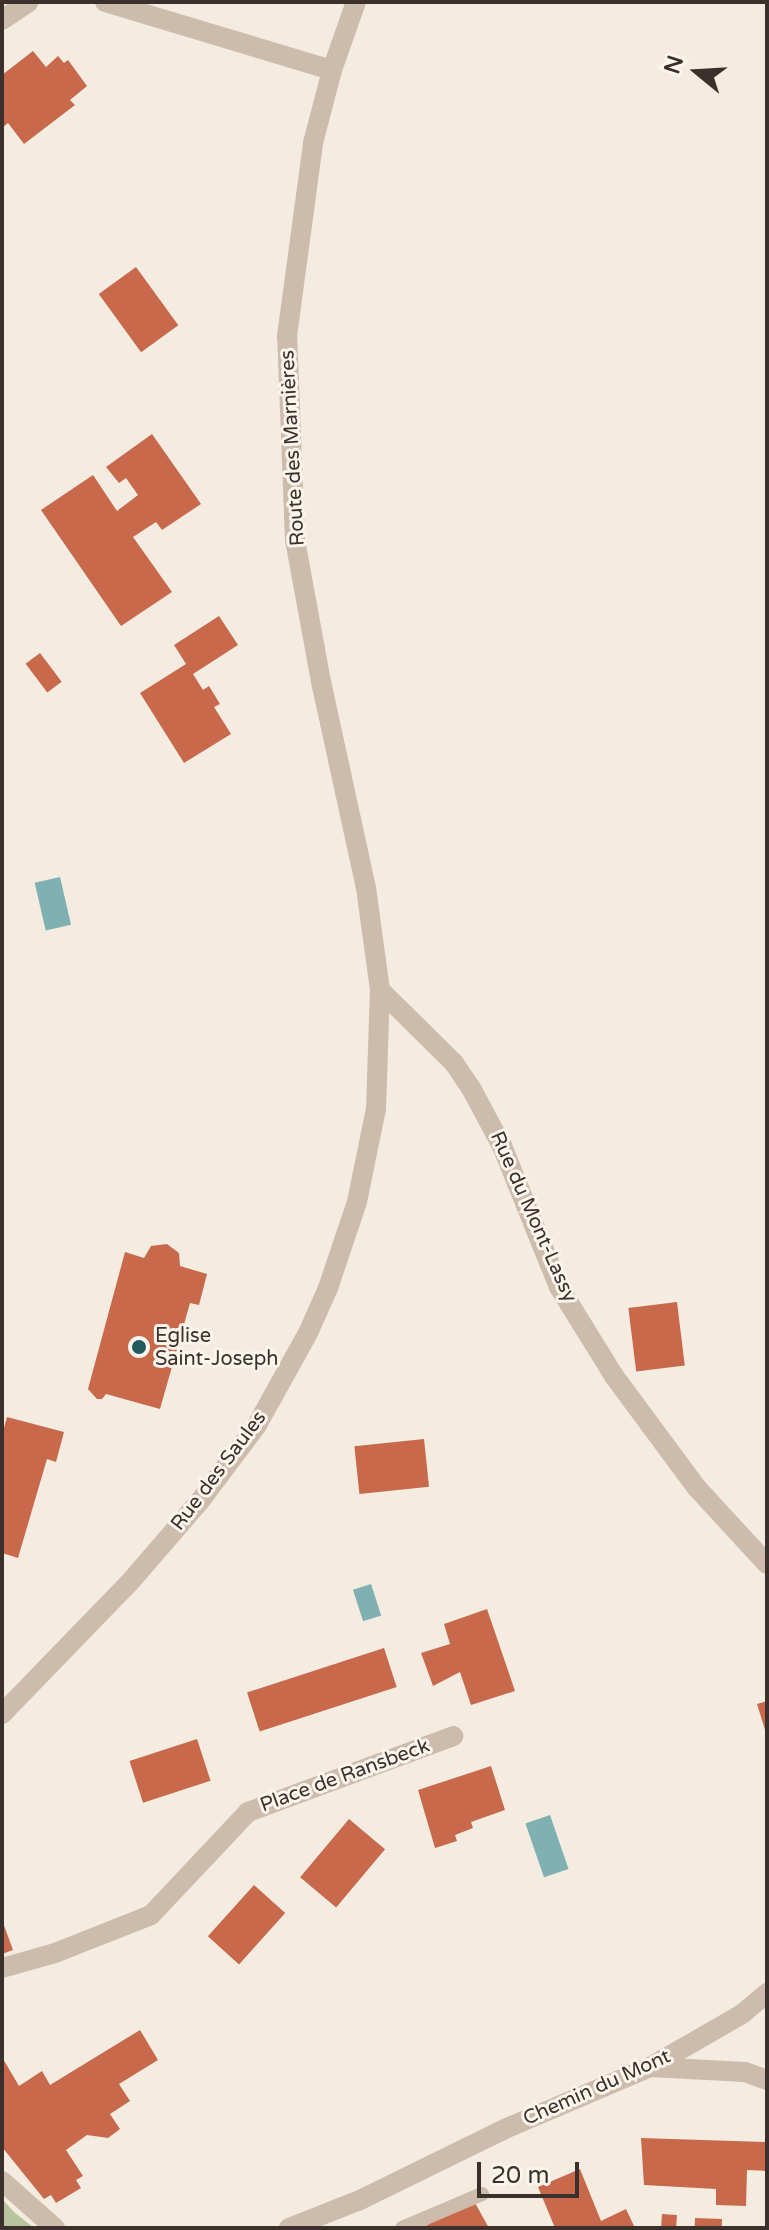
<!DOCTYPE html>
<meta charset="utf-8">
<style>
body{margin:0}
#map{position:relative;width:769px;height:2230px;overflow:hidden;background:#f4ebe1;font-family:"Varela Round",sans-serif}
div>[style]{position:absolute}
.green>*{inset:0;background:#b8c4a0}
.water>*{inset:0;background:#7fb0b2;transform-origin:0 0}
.building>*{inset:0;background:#c8694b;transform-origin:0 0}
.service>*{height:14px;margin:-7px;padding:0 7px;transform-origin:7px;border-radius:7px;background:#cdbbac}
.minor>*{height:20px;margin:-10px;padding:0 10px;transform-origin:10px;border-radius:10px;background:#cdbbac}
.tertiary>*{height:20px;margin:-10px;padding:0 10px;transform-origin:10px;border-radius:10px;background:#cdbbac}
.dots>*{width:22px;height:22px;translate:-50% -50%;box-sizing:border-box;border:4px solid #fbf5ee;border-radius:50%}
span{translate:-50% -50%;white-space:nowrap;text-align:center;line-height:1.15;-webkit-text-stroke:6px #fbf5ee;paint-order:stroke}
.street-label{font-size:20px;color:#3b302b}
.poi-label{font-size:20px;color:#3b302b}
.left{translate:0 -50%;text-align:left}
.frame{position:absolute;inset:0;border:4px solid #3b302b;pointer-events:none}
.north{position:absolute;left:657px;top:32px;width:80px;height:80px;-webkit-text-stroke:6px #fbf5ee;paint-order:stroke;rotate:288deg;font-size:22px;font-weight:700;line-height:32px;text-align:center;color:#3b302b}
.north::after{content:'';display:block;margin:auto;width:28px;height:36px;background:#3b302b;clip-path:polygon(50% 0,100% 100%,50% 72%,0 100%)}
.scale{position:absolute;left:477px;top:2162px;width:102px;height:36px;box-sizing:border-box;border:4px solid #3b302b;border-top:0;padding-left:10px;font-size:24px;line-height:28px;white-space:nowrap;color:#3b302b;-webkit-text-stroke:6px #fbf5ee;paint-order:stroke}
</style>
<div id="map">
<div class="green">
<i style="clip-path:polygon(2px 2199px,14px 2212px,34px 2228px,2px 2228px)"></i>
</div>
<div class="water">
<i style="left:60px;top:877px;width:49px;height:26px;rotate:77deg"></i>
<i style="left:371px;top:1584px;width:33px;height:19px;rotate:72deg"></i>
<i style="left:550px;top:1815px;width:57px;height:26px;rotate:71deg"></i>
</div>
<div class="building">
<i style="clip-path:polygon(33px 51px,46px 67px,58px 56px,64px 63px,68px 60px,87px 86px,70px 100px,75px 105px,24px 144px,8px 123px,2px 128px,2px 75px)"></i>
<i style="left:136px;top:267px;width:72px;height:46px;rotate:54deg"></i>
<i style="clip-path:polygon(152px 434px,201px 504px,162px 530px,156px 522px,133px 537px,172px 592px,121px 626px,41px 510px,93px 475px,117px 511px,138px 495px,126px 478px,119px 483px,106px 467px)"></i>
<i style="clip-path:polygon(219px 616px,238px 645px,193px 674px,203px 690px,209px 686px,220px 704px,214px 707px,231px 734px,184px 763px,140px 693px,186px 664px,174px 645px)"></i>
<i style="left:40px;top:653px;width:36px;height:18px;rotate:53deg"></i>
<i style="clip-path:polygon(167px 1244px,179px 1253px,180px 1266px,207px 1274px,199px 1305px,190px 1303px,160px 1409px,106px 1394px,102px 1399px,97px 1399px,88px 1389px,125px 1252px,144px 1258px,151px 1246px)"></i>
<i style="left:677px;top:1302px;width:64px;height:49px;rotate:83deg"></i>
<i style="clip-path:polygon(7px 1417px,64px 1432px,56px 1462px,47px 1459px,18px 1558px,2px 1553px,2px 1435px)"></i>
<i style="left:424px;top:1439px;width:48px;height:70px;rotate:84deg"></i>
<i style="clip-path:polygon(487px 1609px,515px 1691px,471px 1705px,460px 1672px,433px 1686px,421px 1653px,450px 1644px,444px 1624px)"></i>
<i style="left:384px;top:1648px;width:41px;height:144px;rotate:72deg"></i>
<i style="clip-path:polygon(767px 1701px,767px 1732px,766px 1733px,757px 1704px)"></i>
<i style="left:197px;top:1739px;width:44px;height:71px;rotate:72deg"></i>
<i style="clip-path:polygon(491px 1766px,505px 1810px,471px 1822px,473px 1828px,455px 1835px,457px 1841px,435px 1848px,418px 1790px)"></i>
<i style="left:349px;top:1819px;width:47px;height:76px;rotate:40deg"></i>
<i style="left:254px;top:1885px;width:42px;height:69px;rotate:42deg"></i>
<i style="clip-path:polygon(2px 1920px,13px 1950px,2px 1954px)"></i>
<i style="clip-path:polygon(140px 2030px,158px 2060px,119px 2084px,130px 2101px,110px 2114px,120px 2129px,108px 2138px,87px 2135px,66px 2150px,83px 2176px,76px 2180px,81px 2188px,56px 2203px,51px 2195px,44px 2199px,2px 2147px,2px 2057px,19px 2086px,42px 2071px,50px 2085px)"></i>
<i style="clip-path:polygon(641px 2138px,767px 2142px,767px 2171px,747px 2170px,746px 2206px,716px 2205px,716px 2189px,644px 2185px)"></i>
<i style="clip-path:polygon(580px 2169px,601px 2221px,626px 2209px,635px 2228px,555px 2228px,538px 2187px)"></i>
<i style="clip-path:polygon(475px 2203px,489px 2228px,422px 2228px,438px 2219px)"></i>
<i style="left:662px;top:2214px;width:15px;height:14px;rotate:4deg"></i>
<i style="left:695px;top:2218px;width:27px;height:10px;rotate:2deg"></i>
</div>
<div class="service">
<i style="left:402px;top:2228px;width:87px;rotate:-23deg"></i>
</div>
<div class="minor">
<i style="left:105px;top:2px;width:237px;rotate:16.7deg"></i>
<i style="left:2px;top:20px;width:32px;rotate:-34deg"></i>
<i style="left:380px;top:990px;width:104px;rotate:44.6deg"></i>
<i style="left:454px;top:1063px;width:30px;rotate:56deg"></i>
<i style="left:471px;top:1088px;width:66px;rotate:61.9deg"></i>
<i style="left:502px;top:1146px;width:152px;rotate:68deg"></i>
<i style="left:559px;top:1287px;width:105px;rotate:58.3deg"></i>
<i style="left:614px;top:1376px;width:139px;rotate:53.5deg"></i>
<i style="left:697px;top:1488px;width:103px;rotate:47.4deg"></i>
<i style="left:2px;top:1968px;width:55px;rotate:-15.8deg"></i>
<i style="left:55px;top:1953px;width:103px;rotate:-21.6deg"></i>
<i style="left:151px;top:1915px;width:141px;rotate:-46.7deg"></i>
<i style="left:248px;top:1812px;width:219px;rotate:-20.3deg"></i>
<i style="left:650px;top:2067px;width:95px;rotate:3deg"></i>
<i style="left:745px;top:2072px;width:23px;rotate:20deg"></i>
<i style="left:2px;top:2181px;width:71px;rotate:41.6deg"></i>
<i style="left:289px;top:2228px;width:76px;rotate:-21.5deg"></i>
<i style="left:360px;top:2200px;width:164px;rotate:-26.1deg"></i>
<i style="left:507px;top:2128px;width:155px;rotate:-23.1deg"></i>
<i style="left:650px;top:2067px;width:106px;rotate:-29.9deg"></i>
<i style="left:742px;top:2014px;width:33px;rotate:-40deg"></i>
</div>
<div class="tertiary">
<i style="left:2px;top:1714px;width:184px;rotate:-45.9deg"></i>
<i style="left:130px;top:1582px;width:107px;rotate:-49.2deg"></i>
<i style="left:200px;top:1501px;width:95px;rotate:-53.1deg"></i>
<i style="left:257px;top:1425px;width:105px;rotate:-61deg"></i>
<i style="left:308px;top:1333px;width:49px;rotate:-66deg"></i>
<i style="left:328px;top:1288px;width:91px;rotate:-71.4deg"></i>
<i style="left:357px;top:1202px;width:95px;rotate:-78.5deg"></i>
<i style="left:376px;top:1109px;width:119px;rotate:-88.1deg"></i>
<i style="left:380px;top:990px;width:103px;rotate:-97.8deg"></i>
<i style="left:366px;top:888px;width:206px;rotate:-102.3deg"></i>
<i style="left:322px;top:687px;width:149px;rotate:-100.4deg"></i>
<i style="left:295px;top:540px;width:204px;rotate:-92.2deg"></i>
<i style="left:287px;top:336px;width:195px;rotate:-82.3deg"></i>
<i style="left:313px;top:143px;width:75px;rotate:-75.4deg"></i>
<i style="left:332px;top:70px;width:72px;rotate:-70.6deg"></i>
</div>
<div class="dots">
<i style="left:139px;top:1347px;background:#1f5a5e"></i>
</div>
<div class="street-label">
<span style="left:293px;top:448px;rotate:-93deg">Route des Marnières</span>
<span style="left:533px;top:1217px;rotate:66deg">Rue du Mont-Lassy</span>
<span style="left:219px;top:1471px;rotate:-53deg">Rue des Saules</span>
<span style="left:345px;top:1776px;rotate:-20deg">Place de Ransbeck</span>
<span style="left:597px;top:2088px;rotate:-24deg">Chemin du Mont</span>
</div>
<div class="poi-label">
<span class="left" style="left:155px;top:1348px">Eglise<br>Saint-Joseph</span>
</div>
<div class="frame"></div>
<div class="north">N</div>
<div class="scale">20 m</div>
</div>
